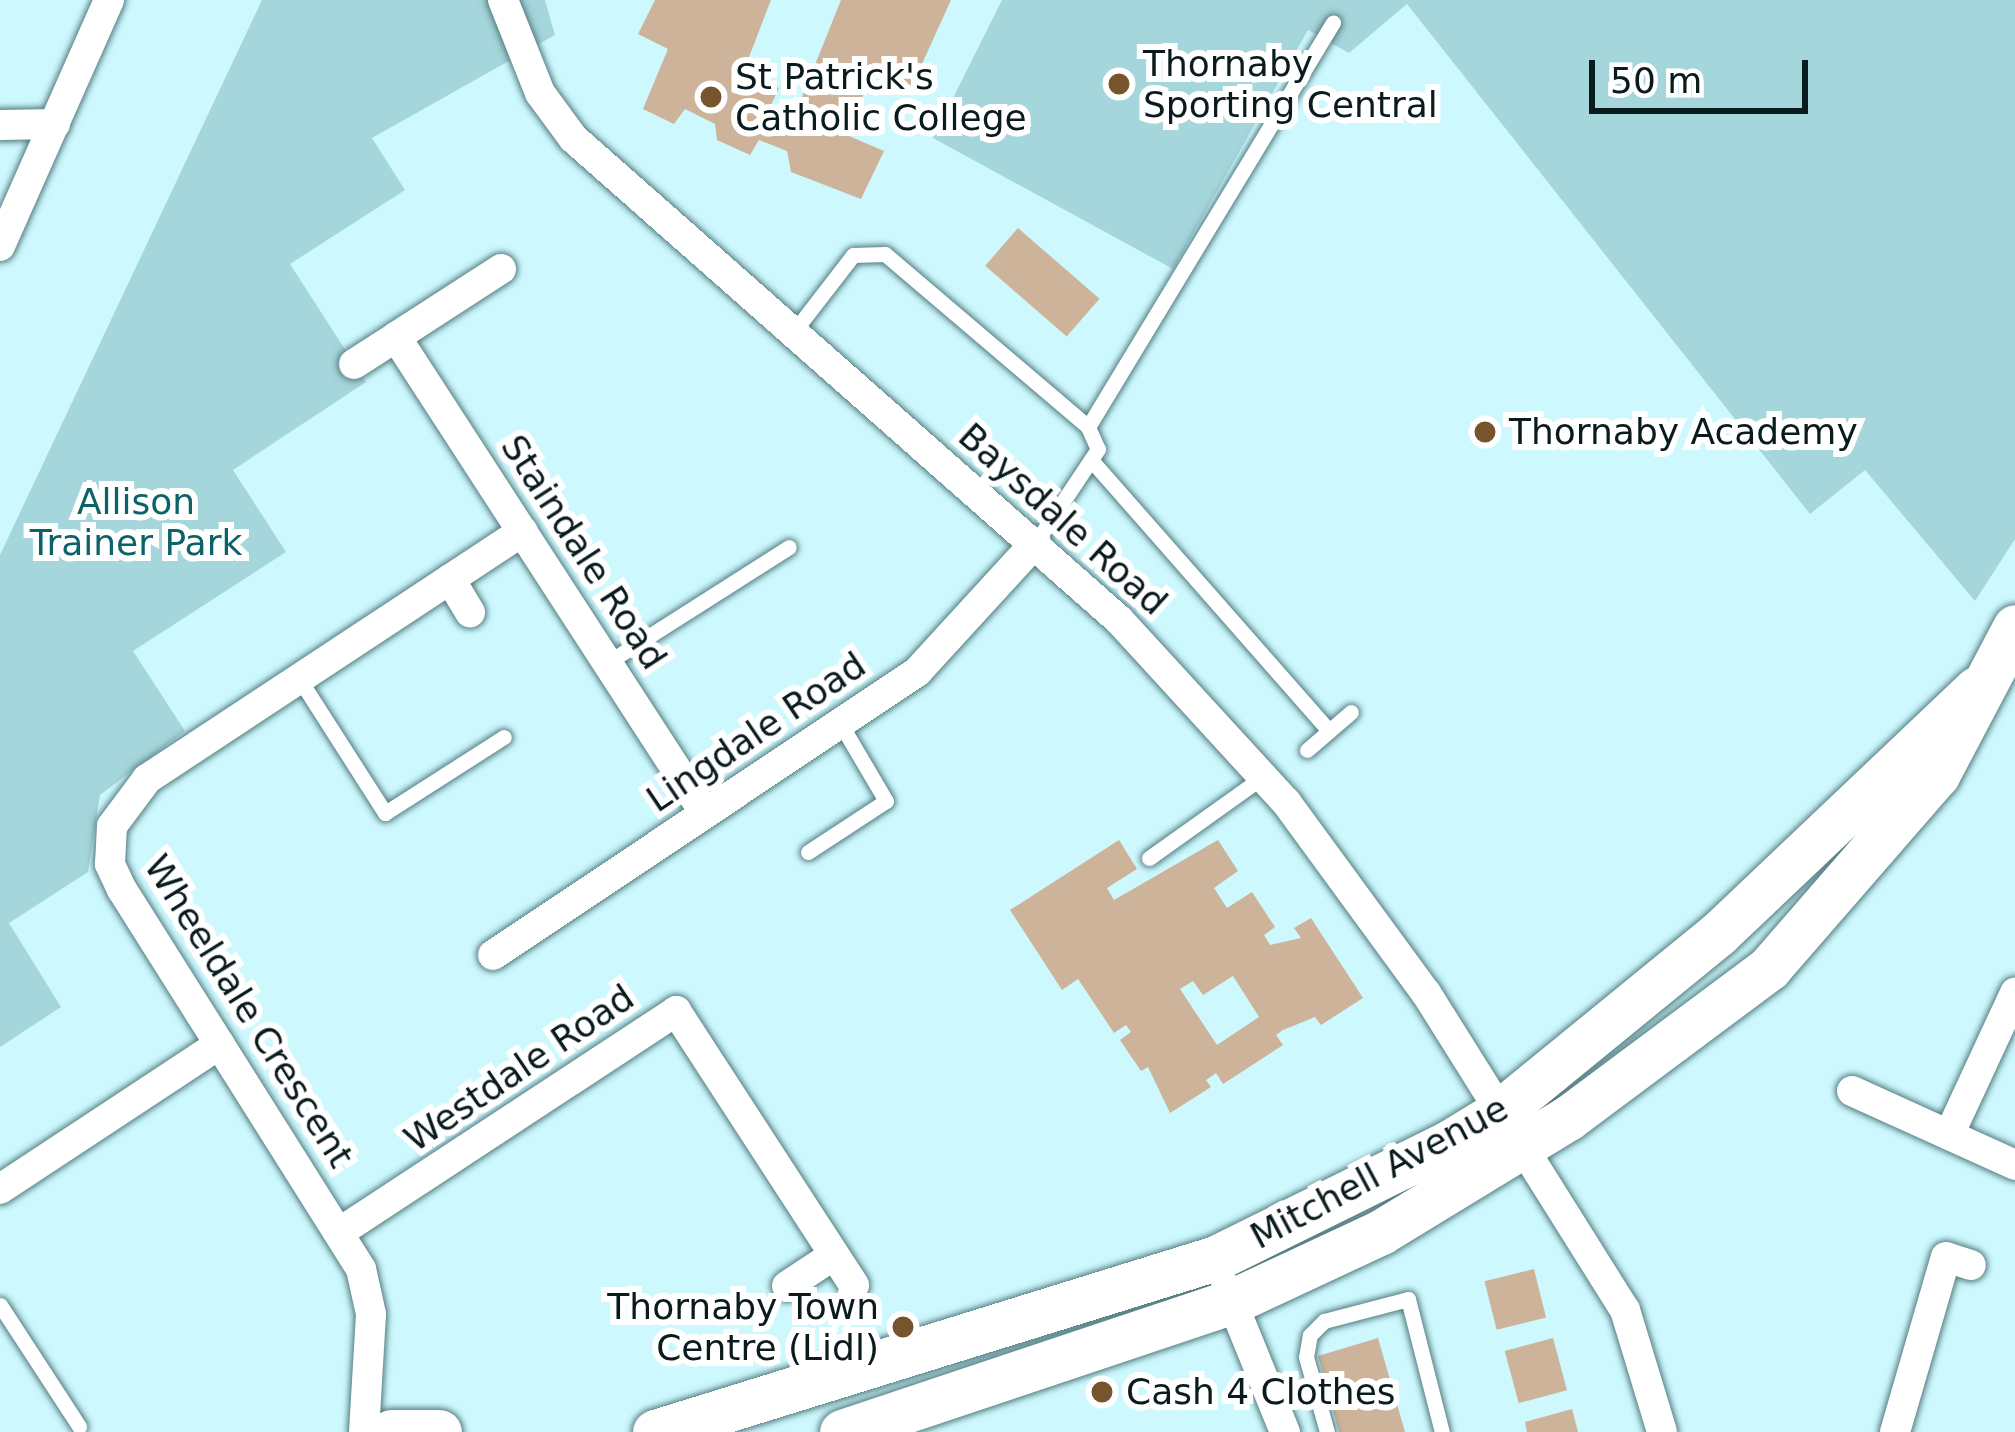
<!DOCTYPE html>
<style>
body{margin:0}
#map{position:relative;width:2015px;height:1432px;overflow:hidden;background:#cdf9fe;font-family:"DejaVu Sans",sans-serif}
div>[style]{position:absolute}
.green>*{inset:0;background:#a5d6db}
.building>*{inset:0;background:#ccb399;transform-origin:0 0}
.roads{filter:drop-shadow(0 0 3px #547d81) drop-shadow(0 0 3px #547d81)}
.lane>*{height:15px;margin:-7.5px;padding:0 7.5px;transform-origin:7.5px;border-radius:7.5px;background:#fff}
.street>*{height:30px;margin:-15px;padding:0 15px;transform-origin:15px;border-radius:15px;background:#fff}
.secondary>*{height:45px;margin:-22.5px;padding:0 22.5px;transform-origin:22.5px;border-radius:22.5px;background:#fff}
.dots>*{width:33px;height:33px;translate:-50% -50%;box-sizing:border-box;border:6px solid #fff;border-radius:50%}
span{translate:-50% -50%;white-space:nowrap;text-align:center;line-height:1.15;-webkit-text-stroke:12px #fff;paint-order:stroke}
.poi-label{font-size:36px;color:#0a1b1d}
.left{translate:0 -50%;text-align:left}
.right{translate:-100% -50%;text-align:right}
.park-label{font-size:36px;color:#0c6269}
.street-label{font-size:36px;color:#0a1b1d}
.scale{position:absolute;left:1589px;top:60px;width:219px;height:54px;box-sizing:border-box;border:6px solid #0a1b1d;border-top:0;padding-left:15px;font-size:36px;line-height:42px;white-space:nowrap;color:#0a1b1d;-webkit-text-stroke:9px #fff;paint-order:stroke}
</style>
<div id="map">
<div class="green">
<i style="clip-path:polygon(262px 0,545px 0,555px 35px,372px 138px,405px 190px,290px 264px,366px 382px,233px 470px,286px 552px,133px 651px,185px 731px,100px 795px,88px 872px,9px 923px,61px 1007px,0 1047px,0 555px)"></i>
<i style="clip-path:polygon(1002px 0,2015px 0,2015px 539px,1975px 601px,1865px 470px,1810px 514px,1407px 4px,1349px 53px,1308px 30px,1173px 269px,933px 138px)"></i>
</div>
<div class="building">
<i style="clip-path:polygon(655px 0,771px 0,739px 83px,748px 75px,779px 88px,770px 107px,794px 117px,841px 0,951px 0,912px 86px,872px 71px,849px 136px,884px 151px,861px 199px,791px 172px,787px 151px,759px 140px,750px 155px,717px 140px,715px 124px,685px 109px,674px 124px,643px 109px,668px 49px,638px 34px)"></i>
<i style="left:1018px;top:228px;width:108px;height:50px;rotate:41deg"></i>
<i style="clip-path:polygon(evenodd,1119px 840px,1137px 869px,1107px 888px,1114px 900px,1218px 840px,1238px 871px,1214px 888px,1227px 908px,1252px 892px,1275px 927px,1264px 935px,1270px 945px,1301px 938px,1294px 928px,1311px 918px,1363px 998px,1321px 1025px,1315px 1017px,1283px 1030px,1276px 1035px,1283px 1045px,1223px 1084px,1216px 1073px,1206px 1080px,1211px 1087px,1170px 1113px,1148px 1067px,1141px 1071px,1120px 1040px,1131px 1032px,1126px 1025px,1114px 1033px,1078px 979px,1062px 990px,1010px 910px,1119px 840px,1233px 976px,1259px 1017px,1217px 1045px,1180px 989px,1193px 981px,1203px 995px,1233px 976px)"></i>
<i style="left:1534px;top:1269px;width:50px;height:51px;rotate:76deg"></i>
<i style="clip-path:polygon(1378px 1338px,1405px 1432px,1339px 1432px,1318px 1356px)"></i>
<i style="left:1553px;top:1338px;width:54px;height:50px;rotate:75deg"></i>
<i style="left:1114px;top:1381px;width:13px;height:29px;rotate:72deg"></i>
<i style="clip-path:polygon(1572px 1409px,1578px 1432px,1527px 1432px,1525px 1422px)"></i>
</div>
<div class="roads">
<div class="lane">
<i style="left:792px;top:334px;width:100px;rotate:-52.3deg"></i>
<i style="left:853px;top:255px;width:32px;rotate:-2deg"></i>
<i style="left:885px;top:254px;width:267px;rotate:40.4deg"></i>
<i style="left:1088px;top:427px;width:24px;rotate:66deg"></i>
<i style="left:1098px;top:449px;width:112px;rotate:123.7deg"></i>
<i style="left:1088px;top:427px;width:473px;rotate:-58.8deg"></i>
<i style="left:1092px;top:461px;width:359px;rotate:48.7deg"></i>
<i style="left:610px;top:661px;width:212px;rotate:-32.5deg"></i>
<i style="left:300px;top:680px;width:158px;rotate:57.4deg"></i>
<i style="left:385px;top:813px;width:141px;rotate:-32.6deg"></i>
<i style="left:1307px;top:750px;width:58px;rotate:-40.8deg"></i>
<i style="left:808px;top:852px;width:93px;rotate:-33.2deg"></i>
<i style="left:886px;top:801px;width:91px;rotate:-120.5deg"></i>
<i style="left:1149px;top:858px;width:141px;rotate:-35.5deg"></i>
<i style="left:0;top:1305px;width:145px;rotate:56.9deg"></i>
<i style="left:1327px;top:1432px;width:78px;rotate:-105.6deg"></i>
<i style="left:1306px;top:1357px;width:22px;rotate:-80deg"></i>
<i style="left:1310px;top:1335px;width:20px;rotate:-45deg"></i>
<i style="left:1324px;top:1321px;width:87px;rotate:-14.7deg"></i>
<i style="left:1408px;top:1299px;width:137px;rotate:75.7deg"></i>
</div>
<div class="street">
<i style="left:503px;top:0;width:100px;rotate:68.3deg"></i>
<i style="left:540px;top:93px;width:56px;rotate:53.7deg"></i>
<i style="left:573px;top:138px;width:728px;rotate:41.44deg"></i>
<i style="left:1119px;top:620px;width:247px;rotate:47.5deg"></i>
<i style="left:1286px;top:802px;width:237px;rotate:53.8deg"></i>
<i style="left:1426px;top:993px;width:374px;rotate:57.9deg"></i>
<i style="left:1625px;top:1310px;width:127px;rotate:73.1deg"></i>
<i style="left:0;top:125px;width:55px;rotate:-1deg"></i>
<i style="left:0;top:246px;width:269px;rotate:-66.1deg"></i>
<i style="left:501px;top:269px;width:125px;rotate:147.1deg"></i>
<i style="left:396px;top:337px;width:566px;rotate:57.04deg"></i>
<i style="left:354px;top:364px;width:50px;rotate:-32.7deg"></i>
<i style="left:450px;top:579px;width:39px;rotate:59deg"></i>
<i style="left:493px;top:955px;width:510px;rotate:-33.72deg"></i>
<i style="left:917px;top:672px;width:176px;rotate:-47.5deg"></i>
<i style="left:1852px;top:1091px;width:179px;rotate:24.4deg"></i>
<i style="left:1949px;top:1135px;width:157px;rotate:-65.1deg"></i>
<i style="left:0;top:1189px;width:263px;rotate:-33.4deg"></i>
<i style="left:343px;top:1230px;width:399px;rotate:-33.3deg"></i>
<i style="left:676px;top:1011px;width:327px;rotate:57deg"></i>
<i style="left:787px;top:1286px;width:56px;rotate:-33.4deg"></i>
<i style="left:1226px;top:1287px;width:157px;rotate:67.9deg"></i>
<i style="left:364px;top:1432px;width:118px;rotate:-86.6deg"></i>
<i style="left:371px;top:1314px;width:46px;rotate:-102.5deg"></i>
<i style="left:361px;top:1269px;width:448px;rotate:-122.2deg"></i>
<i style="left:122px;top:890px;width:29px;rotate:-115deg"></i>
<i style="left:110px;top:864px;width:38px;rotate:-87deg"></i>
<i style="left:112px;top:826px;width:59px;rotate:-53.3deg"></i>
<i style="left:147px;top:779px;width:450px;rotate:-33.4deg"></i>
<i style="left:1895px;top:1432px;width:182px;rotate:-73.8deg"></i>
<i style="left:1946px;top:1257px;width:26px;rotate:18deg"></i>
</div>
<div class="secondary">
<i style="left:391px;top:1432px;width:48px"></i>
<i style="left:655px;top:1432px;width:587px;rotate:-17.23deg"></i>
<i style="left:1216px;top:1258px;width:258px;rotate:-26.3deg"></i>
<i style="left:1447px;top:1144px;width:63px;rotate:-31.4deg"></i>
<i style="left:1501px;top:1111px;width:280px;rotate:-39.2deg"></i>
<i style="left:1718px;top:934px;width:356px;rotate:-43.5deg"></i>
<i style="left:842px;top:1432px;width:410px;rotate:-18.5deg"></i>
<i style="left:1231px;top:1302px;width:166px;rotate:-25deg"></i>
<i style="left:1381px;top:1232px;width:219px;rotate:-31.4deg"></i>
<i style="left:1568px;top:1118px;width:251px;rotate:-36.7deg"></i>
<i style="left:1769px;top:968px;width:256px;rotate:-49deg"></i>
<i style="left:1937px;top:775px;width:167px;rotate:-62.2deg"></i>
</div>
</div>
<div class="dots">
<i style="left:1119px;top:84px;background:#77542c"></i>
<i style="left:711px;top:97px;background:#77542c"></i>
<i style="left:1485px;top:432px;background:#77542c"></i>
<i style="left:903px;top:1327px;background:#77542c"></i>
<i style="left:1102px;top:1392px;background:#77542c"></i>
</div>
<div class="poi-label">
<span class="left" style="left:1143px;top:84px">Thornaby<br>Sporting Central</span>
<span class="left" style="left:735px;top:97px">St Patrick's<br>Catholic College</span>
<span class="left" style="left:1509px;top:432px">Thornaby Academy</span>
<span class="right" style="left:879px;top:1327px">Thornaby Town<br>Centre (Lidl)</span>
<span class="left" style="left:1126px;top:1392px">Cash 4 Clothes</span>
</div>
<div class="park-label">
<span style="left:136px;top:522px">Allison<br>Trainer Park</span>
</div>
<div class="street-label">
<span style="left:1063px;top:519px;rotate:42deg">Baysdale Road</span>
<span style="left:584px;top:552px;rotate:57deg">Staindale Road</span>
<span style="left:756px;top:732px;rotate:-34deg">Lingdale Road</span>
<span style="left:249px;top:1011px;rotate:58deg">Wheeldale Crescent</span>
<span style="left:519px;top:1068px;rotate:-34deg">Westdale Road</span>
<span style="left:1379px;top:1172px;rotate:-28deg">Mitchell Avenue</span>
</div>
<div class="scale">50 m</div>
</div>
